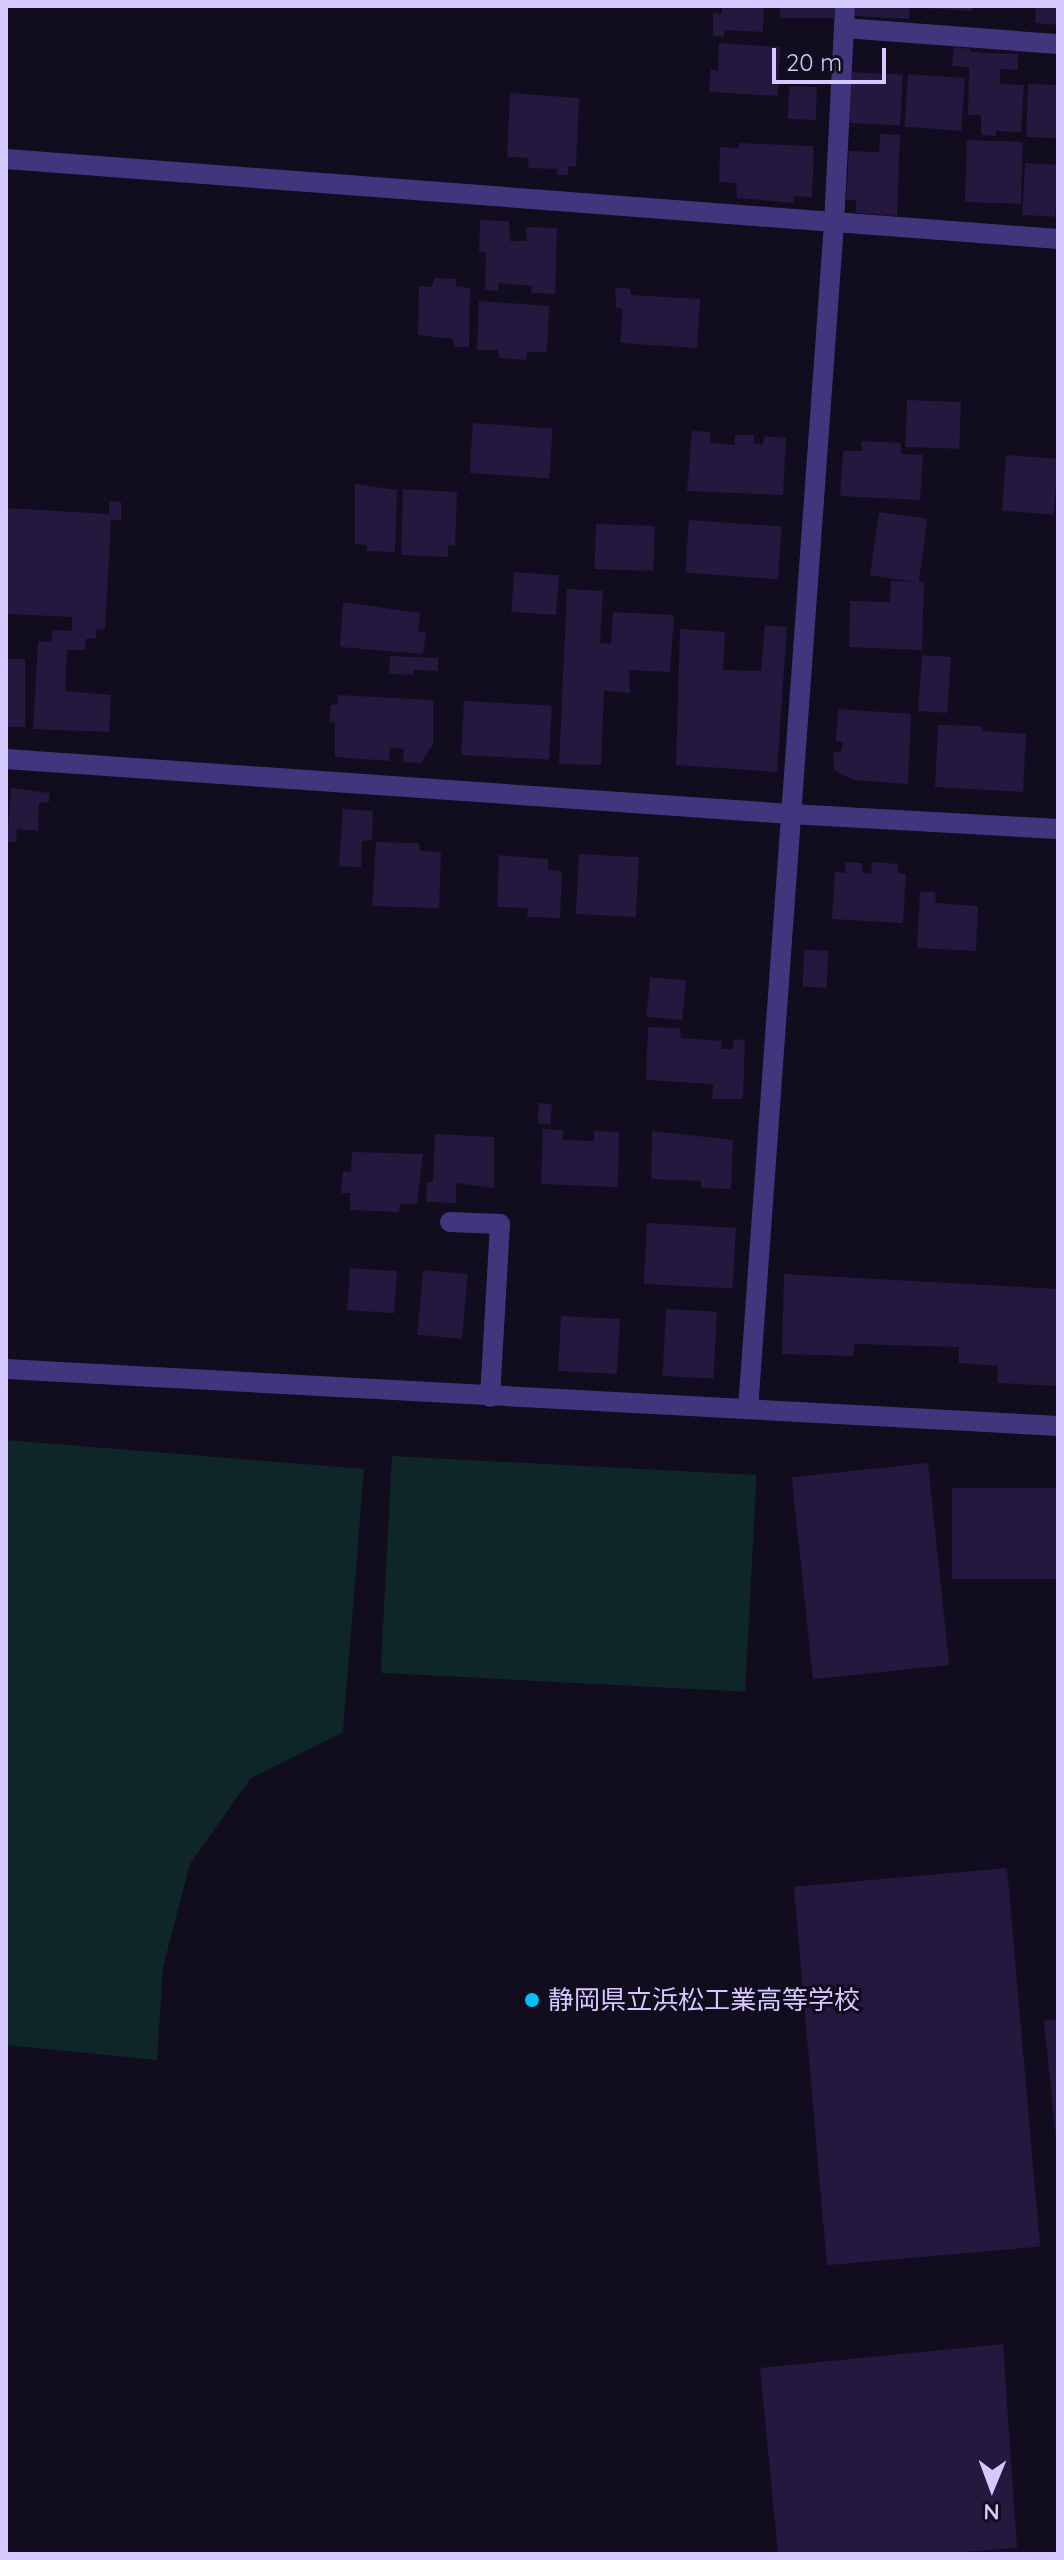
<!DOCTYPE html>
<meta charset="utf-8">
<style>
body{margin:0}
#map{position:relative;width:1064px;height:2560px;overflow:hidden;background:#110c1e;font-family:Quicksand,"Noto Sans JP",sans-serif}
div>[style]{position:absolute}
.green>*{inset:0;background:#0f2628;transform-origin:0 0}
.building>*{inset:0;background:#24183f;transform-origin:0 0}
.minor>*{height:20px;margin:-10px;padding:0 10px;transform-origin:10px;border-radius:10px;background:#41367e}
.dots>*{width:22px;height:22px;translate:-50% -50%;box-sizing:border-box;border:4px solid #110c1e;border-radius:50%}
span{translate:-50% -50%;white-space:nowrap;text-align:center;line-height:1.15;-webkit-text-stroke:6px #110c1e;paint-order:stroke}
.poi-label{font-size:26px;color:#d5c9ff}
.left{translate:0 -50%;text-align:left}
.frame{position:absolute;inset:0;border:8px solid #d5c9ff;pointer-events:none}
.north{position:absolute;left:952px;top:2448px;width:80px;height:80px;-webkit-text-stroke:6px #110c1e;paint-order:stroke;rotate:181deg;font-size:22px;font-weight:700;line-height:32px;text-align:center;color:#d5c9ff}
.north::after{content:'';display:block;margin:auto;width:28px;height:36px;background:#d5c9ff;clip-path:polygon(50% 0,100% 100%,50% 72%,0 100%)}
.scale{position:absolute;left:772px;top:48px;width:114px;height:36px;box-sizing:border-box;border:4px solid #d5c9ff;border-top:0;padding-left:10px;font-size:24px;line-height:28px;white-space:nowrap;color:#d5c9ff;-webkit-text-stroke:6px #110c1e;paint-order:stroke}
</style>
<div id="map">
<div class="green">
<i style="clip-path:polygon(6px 1440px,364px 1469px,343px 1732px,250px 1779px,190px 1864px,163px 1967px,157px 2060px,6px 2045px)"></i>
<i style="left:392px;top:1456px;width:365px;height:217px;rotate:3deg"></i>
</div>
<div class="building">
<i style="clip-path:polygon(722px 6px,764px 6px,763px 32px,724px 30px,724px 37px,713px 36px,713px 13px,722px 14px)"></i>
<i style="left:780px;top:6px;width:54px;height:12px"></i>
<i style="clip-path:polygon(856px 6px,910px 6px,909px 19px,855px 16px)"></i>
<i style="clip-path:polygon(924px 6px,973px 6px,972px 11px,924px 8px)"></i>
<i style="clip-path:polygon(1036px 6px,1058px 6px,1058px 25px,1035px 23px)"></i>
<i style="clip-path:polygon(719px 43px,780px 47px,778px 96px,709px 92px,711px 69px,718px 71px)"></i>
<i style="clip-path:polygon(954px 47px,970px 49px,970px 52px,1018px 54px,1018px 70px,1000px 69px,1000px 84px,1024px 85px,1021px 132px,996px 131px,996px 136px,981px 135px,981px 115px,968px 115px,969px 67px,952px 66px)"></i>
<i style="left:852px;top:72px;width:51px;height:51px;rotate:3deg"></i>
<i style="left:908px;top:74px;width:57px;height:53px;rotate:4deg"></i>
<i style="left:1028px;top:84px;width:30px;height:53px;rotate:2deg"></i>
<i style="left:789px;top:86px;width:28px;height:33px;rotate:2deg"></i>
<i style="clip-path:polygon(510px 93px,579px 98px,576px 167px,568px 166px,568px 175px,557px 175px,557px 169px,528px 168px,529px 158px,507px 157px)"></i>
<i style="clip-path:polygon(880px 134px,900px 135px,897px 216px,856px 213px,856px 200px,846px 200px,849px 151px,879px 152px)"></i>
<i style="left:967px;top:140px;width:56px;height:62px;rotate:2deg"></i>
<i style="clip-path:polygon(739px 143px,814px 146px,812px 197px,794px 196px,794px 203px,737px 198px,736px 183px,719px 182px,720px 147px,739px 148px)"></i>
<i style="left:1025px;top:163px;width:33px;height:52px;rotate:3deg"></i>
<i style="clip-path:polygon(480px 220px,509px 221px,510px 241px,527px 241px,526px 227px,557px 228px,555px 294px,531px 293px,532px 286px,498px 283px,499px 291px,485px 290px,486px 252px,479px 252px)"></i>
<i style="clip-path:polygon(434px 278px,456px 279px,456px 286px,470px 288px,469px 347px,454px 347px,453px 339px,418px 335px,419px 286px,432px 287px)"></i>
<i style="clip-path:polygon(615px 287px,630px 289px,631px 295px,700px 299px,697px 348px,620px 343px,623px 309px,616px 307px)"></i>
<i style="clip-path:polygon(479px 301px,549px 306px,547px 352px,527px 352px,526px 360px,499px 358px,498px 350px,477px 350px)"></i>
<i style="left:907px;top:400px;width:54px;height:47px;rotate:2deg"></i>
<i style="left:473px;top:423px;width:80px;height:50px;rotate:4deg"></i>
<i style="clip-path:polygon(692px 431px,710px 432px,710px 443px,735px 445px,735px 435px,754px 435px,753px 443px,763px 445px,764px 436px,786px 438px,783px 495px,687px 491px)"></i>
<i style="clip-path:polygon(861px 441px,901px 443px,901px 454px,923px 455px,920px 500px,840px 496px,843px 451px,862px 451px)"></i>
<i style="left:1006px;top:455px;width:52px;height:56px;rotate:4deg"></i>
<i style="clip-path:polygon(355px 484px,397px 490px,395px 552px,367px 551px,367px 545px,355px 544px)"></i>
<i style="clip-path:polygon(403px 489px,457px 492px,455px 546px,448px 545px,448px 557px,401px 555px)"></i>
<i style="clip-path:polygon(109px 501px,121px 502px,121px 521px,111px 519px,105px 629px,96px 630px,96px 638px,86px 639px,85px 650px,67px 650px,65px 691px,111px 695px,109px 732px,33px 729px,38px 641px,51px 642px,53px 630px,72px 631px,72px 617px,6px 614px,6px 508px,109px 514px)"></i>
<i style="left:879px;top:512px;width:49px;height:64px;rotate:8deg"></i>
<i style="left:689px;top:520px;width:93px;height:53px;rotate:4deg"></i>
<i style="left:596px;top:524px;width:59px;height:45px;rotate:2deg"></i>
<i style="left:514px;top:572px;width:45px;height:40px;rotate:4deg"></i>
<i style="clip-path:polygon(891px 581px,924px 582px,922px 650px,849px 647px,850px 601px,890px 602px)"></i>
<i style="clip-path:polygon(567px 589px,603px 591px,600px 643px,611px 644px,613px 612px,674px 615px,670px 672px,629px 670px,630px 693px,604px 691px,601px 765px,559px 764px)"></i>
<i style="clip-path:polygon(343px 602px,420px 613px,418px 632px,426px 632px,423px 654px,340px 647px)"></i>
<i style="clip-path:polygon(765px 625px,787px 627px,777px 772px,676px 765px,680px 629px,725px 632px,723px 670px,761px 671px)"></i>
<i style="left:922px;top:655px;width:29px;height:56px;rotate:4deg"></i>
<i style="clip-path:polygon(390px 656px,438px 658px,438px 671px,414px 670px,413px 675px,389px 674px)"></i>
<i style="left:6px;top:659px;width:19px;height:68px"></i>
<i style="clip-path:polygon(338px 695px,433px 700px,433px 744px,421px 763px,403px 762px,404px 749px,390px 748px,389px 761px,335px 757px,335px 723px,329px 722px,331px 705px,338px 704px)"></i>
<i style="left:464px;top:701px;width:88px;height:54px;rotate:3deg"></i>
<i style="clip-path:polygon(838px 709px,911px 714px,908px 784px,853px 780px,834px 770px,833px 752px,841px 751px,843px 742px,836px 741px)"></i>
<i style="clip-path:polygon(938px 725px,981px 726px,982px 731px,1026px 734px,1023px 792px,935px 787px)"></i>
<i style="clip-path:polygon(11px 788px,49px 793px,49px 802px,39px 803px,38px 831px,17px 829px,16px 842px,7px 842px)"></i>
<i style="clip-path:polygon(343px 809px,373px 811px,372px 840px,362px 841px,361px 867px,339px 866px)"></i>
<i style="clip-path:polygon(376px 842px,419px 843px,420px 851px,441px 852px,439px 908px,372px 906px)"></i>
<i style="left:579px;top:854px;width:60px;height:60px;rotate:3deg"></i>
<i style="clip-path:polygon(499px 855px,548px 859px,548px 870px,562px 871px,560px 918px,527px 917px,528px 908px,497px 907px)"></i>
<i style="clip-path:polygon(845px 862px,862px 863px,863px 873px,871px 874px,872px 862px,898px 864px,898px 873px,906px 874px,903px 923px,832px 919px,835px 872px,846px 873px)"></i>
<i style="clip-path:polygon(920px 892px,935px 892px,936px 903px,978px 906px,976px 951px,917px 948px)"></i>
<i style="left:804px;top:950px;width:24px;height:37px;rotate:2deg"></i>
<i style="left:650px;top:977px;width:36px;height:40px;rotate:5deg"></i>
<i style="clip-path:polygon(648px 1027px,680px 1028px,681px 1038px,722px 1041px,721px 1049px,733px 1049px,734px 1039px,745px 1040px,743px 1099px,712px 1099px,713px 1084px,646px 1080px)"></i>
<i style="left:539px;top:1103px;width:13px;height:21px;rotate:4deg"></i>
<i style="clip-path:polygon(543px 1129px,563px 1130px,563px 1140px,594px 1141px,594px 1131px,619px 1132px,618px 1187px,541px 1184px)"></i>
<i style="clip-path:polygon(652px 1131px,733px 1140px,731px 1189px,701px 1188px,701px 1181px,651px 1179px)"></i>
<i style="clip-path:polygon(435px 1134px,494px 1137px,494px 1188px,456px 1183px,456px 1203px,426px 1202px,427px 1182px,433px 1182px)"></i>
<i style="clip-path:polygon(352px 1152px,423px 1154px,417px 1204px,400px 1204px,399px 1212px,350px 1210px,350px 1193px,341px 1193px,343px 1171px,351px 1172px)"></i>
<i style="left:647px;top:1223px;width:89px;height:61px;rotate:3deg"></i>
<i style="left:350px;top:1268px;width:47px;height:42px;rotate:4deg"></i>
<i style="left:423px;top:1270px;width:45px;height:65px;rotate:5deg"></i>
<i style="clip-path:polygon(784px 1274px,1058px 1289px,1058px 1386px,997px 1383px,998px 1366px,959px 1363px,959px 1347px,855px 1344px,853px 1356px,782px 1354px)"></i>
<i style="left:666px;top:1309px;width:51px;height:67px;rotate:3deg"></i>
<i style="left:561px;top:1316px;width:59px;height:55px;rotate:3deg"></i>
<i style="left:928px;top:1463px;width:203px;height:137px;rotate:84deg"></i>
<i style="left:1058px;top:1488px;width:91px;height:106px;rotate:90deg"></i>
<i style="left:1007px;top:1868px;width:380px;height:214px;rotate:85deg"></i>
<i style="clip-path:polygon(1058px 2019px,1058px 2140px,1056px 2140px,1044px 2021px)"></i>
<i style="clip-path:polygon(1003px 2344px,1017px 2548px,938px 2554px,778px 2554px,760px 2368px)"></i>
</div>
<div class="minor">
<i style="left:844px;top:28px;width:215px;rotate:4.3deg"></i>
<i style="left:6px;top:159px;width:1055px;rotate:4.35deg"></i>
<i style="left:6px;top:759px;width:786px;rotate:4.01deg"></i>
<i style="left:790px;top:814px;width:268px;rotate:3.2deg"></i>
<i style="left:450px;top:1222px;width:50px;rotate:2.3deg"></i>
<i style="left:500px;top:1224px;width:173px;rotate:93.3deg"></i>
<i style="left:6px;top:1369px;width:1054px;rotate:3.1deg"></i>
<i style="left:748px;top:1409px;width:1188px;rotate:-85.85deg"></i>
<i style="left:834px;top:224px;width:218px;rotate:-87.1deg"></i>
</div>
<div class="dots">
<i style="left:532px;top:2000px;background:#00c0f4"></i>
</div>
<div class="poi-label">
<span class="left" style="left:548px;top:2000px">静岡県立浜松工業高等学校</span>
</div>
<div class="frame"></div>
<div class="north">N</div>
<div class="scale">20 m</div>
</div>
